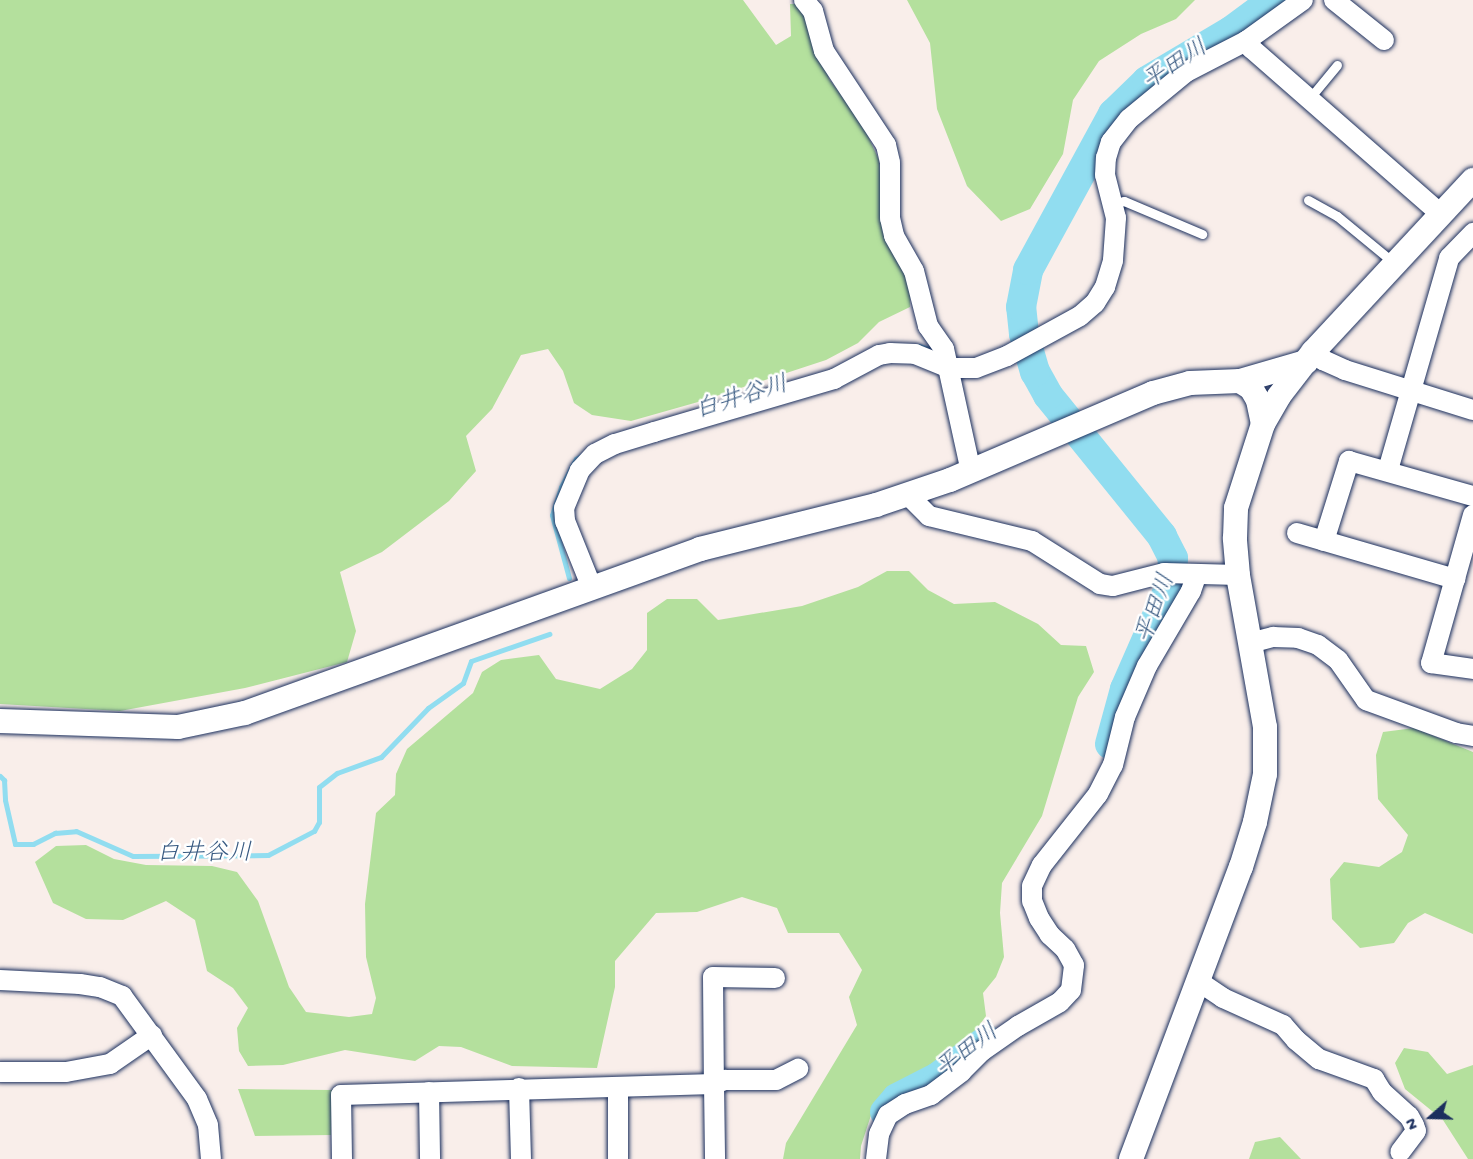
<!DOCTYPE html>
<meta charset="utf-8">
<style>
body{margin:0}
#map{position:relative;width:1473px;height:1159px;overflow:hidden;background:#f9eeea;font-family:"Gochi Hand","Klee One",sans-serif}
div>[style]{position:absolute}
.green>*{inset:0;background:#b4e09d}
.stream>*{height:5px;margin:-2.5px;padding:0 2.5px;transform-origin:2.5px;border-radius:2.5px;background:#91ddf0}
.river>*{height:30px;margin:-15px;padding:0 15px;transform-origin:15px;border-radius:15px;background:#91ddf0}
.roads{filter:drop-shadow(0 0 2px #1b2f5e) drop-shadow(0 0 2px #1b2f5e)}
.service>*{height:9px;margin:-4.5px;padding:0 4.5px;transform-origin:4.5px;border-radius:4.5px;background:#fff}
.minor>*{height:20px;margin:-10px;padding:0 10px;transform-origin:10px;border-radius:10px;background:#fff}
.tertiary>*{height:24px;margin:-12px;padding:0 12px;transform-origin:12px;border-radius:12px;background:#fff}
span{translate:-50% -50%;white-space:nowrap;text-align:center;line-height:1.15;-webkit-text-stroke:5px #fff;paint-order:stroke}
.water-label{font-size:24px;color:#385a82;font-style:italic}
.north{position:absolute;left:1401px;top:1087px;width:60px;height:60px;-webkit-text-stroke:4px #fff;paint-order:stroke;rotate:250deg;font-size:16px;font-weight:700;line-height:24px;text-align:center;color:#1b2f5e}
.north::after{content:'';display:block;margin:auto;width:21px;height:27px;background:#1b2f5e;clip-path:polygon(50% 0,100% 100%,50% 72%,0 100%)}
</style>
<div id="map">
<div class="green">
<i style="clip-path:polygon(0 0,743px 0,776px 45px,791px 36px,790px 4px,808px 4px,829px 79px,861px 121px,879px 160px,883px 217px,910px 287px,910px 307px,879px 322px,858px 343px,826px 360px,698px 402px,631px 421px,592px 415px,574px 403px,563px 371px,548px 349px,521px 355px,492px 409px,466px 436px,476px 471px,449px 501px,382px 552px,340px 572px,356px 631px,347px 662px,245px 688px,120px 711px,0 704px)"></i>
<i style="clip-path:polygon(907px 0,1195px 0,1176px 19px,1141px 34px,1099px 61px,1073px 100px,1063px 154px,1030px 209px,1001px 221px,967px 186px,937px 109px,930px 43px)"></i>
<i style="clip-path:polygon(887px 571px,909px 571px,928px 590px,954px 604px,995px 602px,1038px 624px,1061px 645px,1086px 646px,1094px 672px,1078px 697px,1042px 816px,1002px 883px,1000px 913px,1004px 957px,996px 977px,983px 993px,986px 1016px,955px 1059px,873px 1109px,861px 1146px,860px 1159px,783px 1159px,786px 1143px,857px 1025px,849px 997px,862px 970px,839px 933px,788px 933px,777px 908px,742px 897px,697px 912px,656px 913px,615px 961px,615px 987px,597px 1068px,512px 1066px,461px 1047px,439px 1046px,415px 1061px,345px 1050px,283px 1065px,248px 1066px,239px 1051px,237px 1028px,248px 1008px,233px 988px,207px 971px,195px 920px,166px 901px,123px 920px,86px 919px,53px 903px,35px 862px,56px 846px,86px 845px,114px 859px,146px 865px,212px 866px,237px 872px,258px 901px,289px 987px,306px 1012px,349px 1017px,372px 1014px,376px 998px,366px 957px,365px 904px,376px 813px,395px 795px,396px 774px,407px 749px,473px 693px,482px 672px,501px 660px,539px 655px,556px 679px,600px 689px,632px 669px,647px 650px,647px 613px,667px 599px,697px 599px,718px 620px,802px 606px,858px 587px)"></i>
<i style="clip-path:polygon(1414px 728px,1473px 752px,1473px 934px,1425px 913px,1408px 923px,1394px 943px,1360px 948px,1332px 919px,1330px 879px,1344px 862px,1379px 867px,1402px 852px,1408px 835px,1378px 799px,1376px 755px,1383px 732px)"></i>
<i style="clip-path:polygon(1404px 1048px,1428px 1052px,1447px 1074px,1473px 1065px,1473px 1159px,1468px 1159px,1443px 1120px,1405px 1089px,1395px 1063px)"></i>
<i style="clip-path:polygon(238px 1089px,333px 1090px,331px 1135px,255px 1136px)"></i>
<i style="clip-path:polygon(1280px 1137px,1301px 1159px,1249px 1159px,1255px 1142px)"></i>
</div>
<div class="stream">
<i style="left:919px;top:346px;width:20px;rotate:18deg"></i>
<i style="left:569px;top:578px;width:65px;rotate:-105.1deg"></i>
<i style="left:552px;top:515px;width:29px;rotate:-72deg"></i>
<i style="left:561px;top:487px;width:32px;rotate:-62deg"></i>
<i style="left:576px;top:459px;width:8px;rotate:-30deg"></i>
<i style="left:0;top:776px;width:6px;rotate:45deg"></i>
<i style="left:4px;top:780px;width:20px;rotate:87deg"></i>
<i style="left:5px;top:800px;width:45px;rotate:77.2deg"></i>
<i style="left:15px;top:844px;width:18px"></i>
<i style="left:33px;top:844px;width:25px;rotate:-27deg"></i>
<i style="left:55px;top:833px;width:21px;rotate:-5deg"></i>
<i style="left:76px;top:831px;width:62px;rotate:23.7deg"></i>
<i style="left:133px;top:856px;width:135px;rotate:-0.4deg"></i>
<i style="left:268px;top:855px;width:52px;rotate:-27.6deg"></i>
<i style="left:314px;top:831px;width:10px;rotate:-61deg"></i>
<i style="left:319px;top:822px;width:35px;rotate:-90deg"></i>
<i style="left:319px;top:787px;width:23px;rotate:-38deg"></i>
<i style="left:337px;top:773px;width:47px;rotate:-20deg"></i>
<i style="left:381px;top:757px;width:68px;rotate:-46.2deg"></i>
<i style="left:428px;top:708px;width:43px;rotate:-35.5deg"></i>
<i style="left:463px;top:683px;width:23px;rotate:-70deg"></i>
<i style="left:471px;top:661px;width:83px;rotate:-19.1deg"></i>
</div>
<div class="river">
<i style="left:1110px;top:744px;width:57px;rotate:-74.7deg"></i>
<i style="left:1125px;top:689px;width:117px;rotate:-66.3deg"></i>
<i style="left:1172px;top:582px;width:24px;rotate:-88deg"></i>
<i style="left:1173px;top:558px;width:25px;rotate:-117deg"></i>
<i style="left:1162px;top:536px;width:181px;rotate:-129deg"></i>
<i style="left:1048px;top:395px;width:26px;rotate:-119deg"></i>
<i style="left:1035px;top:372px;width:40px;rotate:-106deg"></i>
<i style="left:1024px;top:334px;width:27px;rotate:-96deg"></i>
<i style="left:1021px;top:307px;width:38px;rotate:-79deg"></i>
<i style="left:1028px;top:270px;width:178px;rotate:-61.4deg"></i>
<i style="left:1113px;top:114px;width:47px;rotate:-44.1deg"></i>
<i style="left:1147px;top:81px;width:98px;rotate:-30.8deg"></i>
<i style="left:1231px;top:31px;width:52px;rotate:-36.4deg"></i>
<i style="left:885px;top:1112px;width:18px;rotate:-49deg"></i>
<i style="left:897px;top:1098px;width:46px;rotate:-27.1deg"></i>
<i style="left:938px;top:1077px;width:61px;rotate:-37.1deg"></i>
</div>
<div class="roads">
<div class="service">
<i style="left:1309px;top:99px;width:44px;rotate:-50.5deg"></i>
<i style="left:1308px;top:200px;width:33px;rotate:29deg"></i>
<i style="left:1337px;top:216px;width:74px;rotate:39.5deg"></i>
<i style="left:1112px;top:203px;width:12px;rotate:-9deg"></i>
<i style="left:1124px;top:201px;width:85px;rotate:22.9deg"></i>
</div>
<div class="minor">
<i style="left:804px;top:0;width:14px;rotate:51deg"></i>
<i style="left:813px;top:11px;width:41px;rotate:74.6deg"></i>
<i style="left:824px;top:51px;width:113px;rotate:56.6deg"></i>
<i style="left:886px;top:145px;width:18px;rotate:77deg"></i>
<i style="left:890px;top:163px;width:55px;rotate:90deg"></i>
<i style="left:890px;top:218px;width:18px;rotate:77deg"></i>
<i style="left:894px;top:236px;width:40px;rotate:60.3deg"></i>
<i style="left:914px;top:271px;width:57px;rotate:75.7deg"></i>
<i style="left:928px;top:326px;width:28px;rotate:55deg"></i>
<i style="left:944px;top:349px;width:126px;rotate:77.6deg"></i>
<i style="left:1334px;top:0;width:64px;rotate:38.7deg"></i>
<i style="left:1246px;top:41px;width:9px;rotate:54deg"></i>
<i style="left:1251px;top:48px;width:254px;rotate:41.2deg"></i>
<i style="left:1313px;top:352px;width:13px;rotate:39deg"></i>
<i style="left:1323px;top:360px;width:24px;rotate:24deg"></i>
<i style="left:1345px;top:370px;width:134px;rotate:17.4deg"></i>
<i style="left:1388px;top:470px;width:221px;rotate:-73.9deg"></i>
<i style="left:1449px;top:258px;width:35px;rotate:-46deg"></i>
<i style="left:908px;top:495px;width:30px;rotate:45deg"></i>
<i style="left:929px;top:516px;width:106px;rotate:13.6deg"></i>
<i style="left:1032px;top:541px;width:80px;rotate:32.3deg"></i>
<i style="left:1100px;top:584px;width:13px;rotate:9deg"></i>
<i style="left:1113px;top:586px;width:53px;rotate:-14.3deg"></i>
<i style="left:1164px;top:573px;width:74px;rotate:1.5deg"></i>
<i style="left:1473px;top:515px;width:154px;rotate:105.8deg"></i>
<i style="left:1431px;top:663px;width:42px;rotate:8.1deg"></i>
<i style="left:1297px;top:533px;width:165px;rotate:16.2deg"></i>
<i style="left:1324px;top:541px;width:84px;rotate:-72.6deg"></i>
<i style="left:1349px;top:461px;width:129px;rotate:15.8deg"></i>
<i style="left:592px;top:588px;width:72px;rotate:-111.9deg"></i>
<i style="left:565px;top:521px;width:13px;rotate:-94deg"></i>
<i style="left:564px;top:508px;width:41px;rotate:-67.2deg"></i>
<i style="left:580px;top:470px;width:22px;rotate:-47deg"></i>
<i style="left:595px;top:454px;width:22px;rotate:-27deg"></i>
<i style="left:615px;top:444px;width:41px;rotate:-17.1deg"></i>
<i style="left:654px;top:432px;width:188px;rotate:-16.4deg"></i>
<i style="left:834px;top:379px;width:51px;rotate:-28.1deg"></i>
<i style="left:879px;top:355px;width:11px;rotate:-10deg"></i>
<i style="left:890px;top:353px;width:25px;rotate:2deg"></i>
<i style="left:915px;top:354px;width:37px;rotate:22deg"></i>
<i style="left:949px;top:368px;width:27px"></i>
<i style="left:976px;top:368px;width:33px;rotate:-21deg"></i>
<i style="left:1007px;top:356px;width:83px;rotate:-28.7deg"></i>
<i style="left:1080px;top:316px;width:20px;rotate:-41deg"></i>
<i style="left:1095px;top:303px;width:19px;rotate:-58deg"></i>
<i style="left:1105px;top:287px;width:28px;rotate:-73deg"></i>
<i style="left:1113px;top:260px;width:42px;rotate:-85.9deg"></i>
<i style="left:1116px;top:218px;width:44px;rotate:-104.3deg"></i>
<i style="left:1105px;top:175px;width:17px;rotate:-87deg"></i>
<i style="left:1106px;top:158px;width:17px;rotate:-73deg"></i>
<i style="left:1111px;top:142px;width:29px;rotate:-52deg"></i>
<i style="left:1129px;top:119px;width:74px;rotate:-39.5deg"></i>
<i style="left:1186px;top:72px;width:68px;rotate:-27.3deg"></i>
<i style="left:1246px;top:41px;width:70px;rotate:-35.7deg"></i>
<i style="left:1250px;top:643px;width:24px;rotate:-15deg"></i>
<i style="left:1273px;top:637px;width:25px;rotate:2deg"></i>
<i style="left:1298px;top:638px;width:21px;rotate:19deg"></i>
<i style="left:1318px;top:645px;width:25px;rotate:37deg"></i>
<i style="left:1338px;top:660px;width:49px;rotate:55deg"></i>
<i style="left:1366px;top:700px;width:96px;rotate:20.1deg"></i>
<i style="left:1456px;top:733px;width:17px;rotate:10deg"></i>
<i style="left:775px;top:978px;width:62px;rotate:-179.1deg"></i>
<i style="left:713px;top:977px;width:107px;rotate:89.5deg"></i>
<i style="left:714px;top:1084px;width:12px;rotate:-20deg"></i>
<i style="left:725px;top:1080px;width:51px"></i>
<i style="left:776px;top:1080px;width:25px;rotate:-27deg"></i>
<i style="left:0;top:980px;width:80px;rotate:2.9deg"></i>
<i style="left:80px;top:984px;width:20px;rotate:9deg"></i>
<i style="left:100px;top:987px;width:24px;rotate:22deg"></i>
<i style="left:122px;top:996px;width:127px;rotate:53.9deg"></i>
<i style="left:197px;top:1099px;width:28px;rotate:67deg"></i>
<i style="left:208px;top:1125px;width:34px;rotate:85deg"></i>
<i style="left:1198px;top:981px;width:30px;rotate:34deg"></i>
<i style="left:1223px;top:998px;width:66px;rotate:24.2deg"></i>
<i style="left:1283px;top:1025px;width:20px;rotate:49deg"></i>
<i style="left:1296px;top:1040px;width:30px;rotate:40deg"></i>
<i style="left:1319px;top:1059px;width:59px;rotate:20deg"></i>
<i style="left:1374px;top:1079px;width:15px;rotate:58deg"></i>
<i style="left:1382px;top:1092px;width:36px;rotate:42deg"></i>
<i style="left:1409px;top:1116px;width:10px;rotate:61deg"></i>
<i style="left:1414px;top:1125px;width:6px;rotate:72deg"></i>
<i style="left:1416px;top:1131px;width:26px;rotate:127deg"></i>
<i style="left:0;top:1072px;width:66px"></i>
<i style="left:66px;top:1072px;width:45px;rotate:-10.3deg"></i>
<i style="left:110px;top:1064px;width:51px;rotate:-34.6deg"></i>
<i style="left:618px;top:1087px;width:72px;rotate:90deg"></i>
<i style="left:519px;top:1088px;width:71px;rotate:88.4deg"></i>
<i style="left:429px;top:1092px;width:67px;rotate:89.1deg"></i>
<i style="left:342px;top:1159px;width:64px;rotate:-90.9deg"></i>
<i style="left:341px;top:1095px;width:373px;rotate:-1.7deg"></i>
<i style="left:714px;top:1084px;width:75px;rotate:89.2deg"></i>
<i style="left:876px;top:1159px;width:25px;rotate:-83deg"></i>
<i style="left:879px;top:1134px;width:21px;rotate:-65deg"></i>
<i style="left:888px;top:1115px;width:20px;rotate:-33deg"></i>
<i style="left:905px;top:1104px;width:28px;rotate:-19deg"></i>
<i style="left:931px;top:1095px;width:38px;rotate:-37deg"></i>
<i style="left:961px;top:1072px;width:30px;rotate:-45deg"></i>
<i style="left:982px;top:1051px;width:44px;rotate:-34.8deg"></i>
<i style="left:1018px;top:1026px;width:48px;rotate:-29.7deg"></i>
<i style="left:1060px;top:1002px;width:16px;rotate:-47deg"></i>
<i style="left:1071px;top:990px;width:25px;rotate:-83deg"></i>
<i style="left:1074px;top:965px;width:18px;rotate:-119deg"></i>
<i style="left:1065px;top:949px;width:21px;rotate:-137deg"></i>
<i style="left:1050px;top:935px;width:20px;rotate:-123deg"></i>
<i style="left:1039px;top:918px;width:18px;rotate:-112deg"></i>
<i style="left:1032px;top:901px;width:15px;rotate:-90deg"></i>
<i style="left:1032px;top:886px;width:23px;rotate:-65deg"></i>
<i style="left:1042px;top:865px;width:90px;rotate:-51.7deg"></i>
<i style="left:1098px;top:794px;width:33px;rotate:-63deg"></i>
<i style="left:1113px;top:765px;width:49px;rotate:-76deg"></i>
<i style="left:1125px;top:717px;width:56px;rotate:-66.7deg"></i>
<i style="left:1147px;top:666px;width:87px;rotate:-59.6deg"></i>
<i style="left:1191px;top:591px;width:18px;rotate:-71deg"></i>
</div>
<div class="tertiary">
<i style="left:1263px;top:424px;width:25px;rotate:-102deg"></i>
<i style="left:1258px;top:400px;width:14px;rotate:-120deg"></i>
<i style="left:1251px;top:388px;width:13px;rotate:-148deg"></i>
<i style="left:1240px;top:381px;width:69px;rotate:-16.1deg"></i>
<i style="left:0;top:721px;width:178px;rotate:1.9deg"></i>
<i style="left:178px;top:727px;width:68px;rotate:-11.8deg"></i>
<i style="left:245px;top:713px;width:484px;rotate:-19.8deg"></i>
<i style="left:700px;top:549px;width:181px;rotate:-14deg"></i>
<i style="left:876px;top:505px;width:78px;rotate:-18.7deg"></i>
<i style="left:950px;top:480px;width:221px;rotate:-23.2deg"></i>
<i style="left:1153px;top:393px;width:38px;rotate:-15deg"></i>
<i style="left:1190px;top:383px;width:50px;rotate:-2.3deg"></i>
<i style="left:1131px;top:1159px;width:312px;rotate:-69.4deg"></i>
<i style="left:1241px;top:867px;width:47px;rotate:-72.7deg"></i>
<i style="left:1255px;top:822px;width:49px;rotate:-78.2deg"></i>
<i style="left:1265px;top:774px;width:47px;rotate:-90deg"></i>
<i style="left:1265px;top:727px;width:154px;rotate:-100.1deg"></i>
<i style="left:1238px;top:575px;width:37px;rotate:-95deg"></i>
<i style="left:1235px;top:538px;width:30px;rotate:-88deg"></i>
<i style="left:1236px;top:508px;width:88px;rotate:-72.2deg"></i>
<i style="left:1263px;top:424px;width:32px;rotate:-60deg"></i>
<i style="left:1279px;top:396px;width:56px;rotate:-52.3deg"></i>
<i style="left:1313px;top:352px;width:235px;rotate:-47.1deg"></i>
</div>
</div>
<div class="water-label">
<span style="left:1176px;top:66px;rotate:-33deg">平田川</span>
<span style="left:742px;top:399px;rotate:-17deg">白井谷川</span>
<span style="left:1157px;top:609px;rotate:-70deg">平田川</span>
<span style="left:204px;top:855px">白井谷川</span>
<span style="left:968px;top:1052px;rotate:-37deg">平田川</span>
</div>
<div class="north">N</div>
</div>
